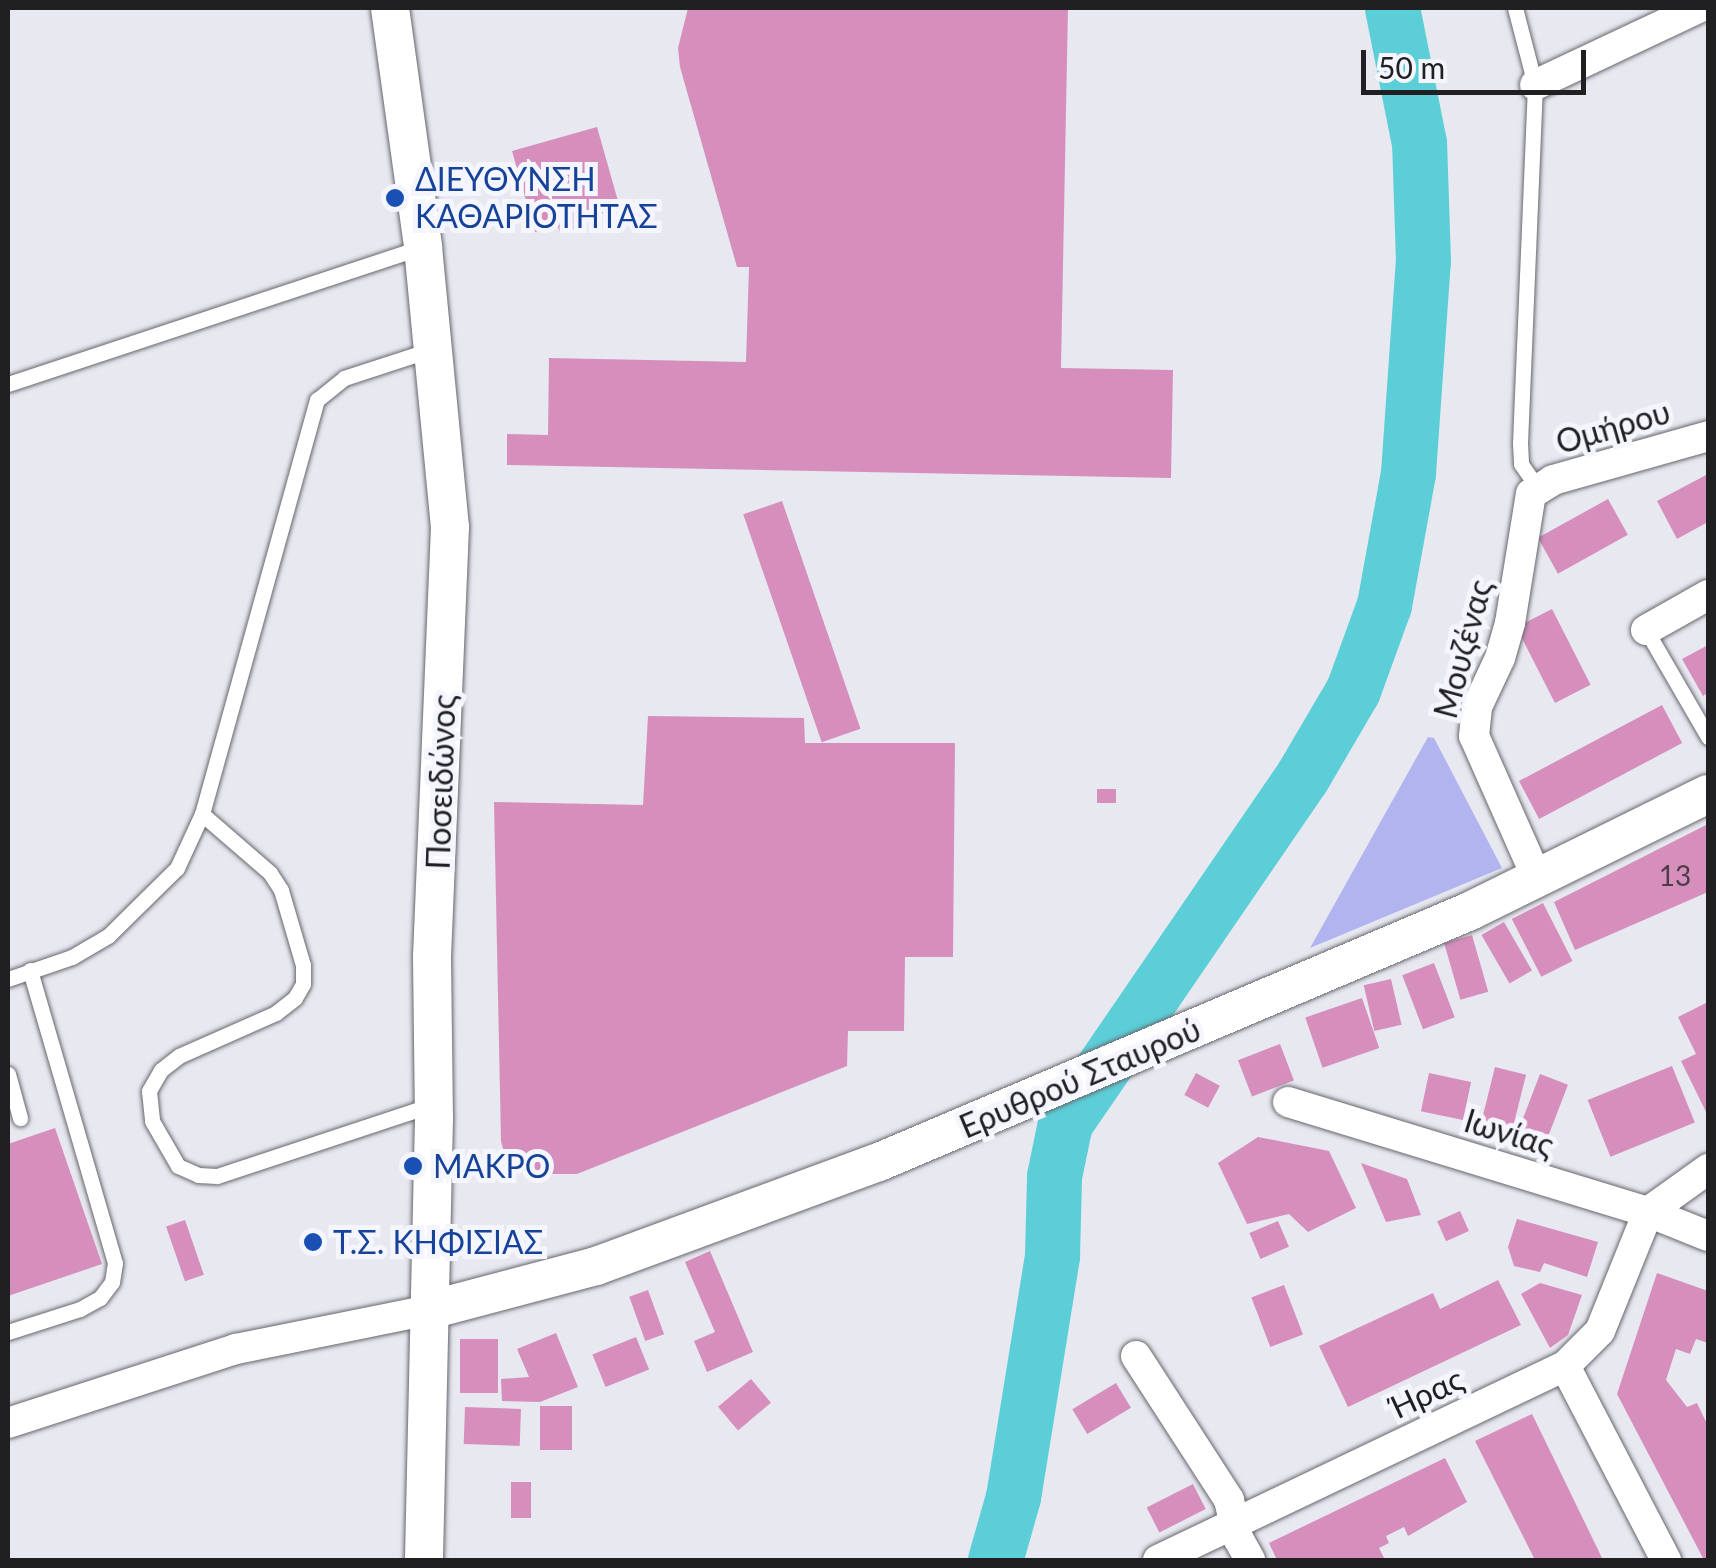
<!DOCTYPE html>
<meta charset="utf-8">
<style>
body{margin:0}
#map{position:relative;width:1716px;height:1568px;overflow:hidden;background:#e7e8f0;font-family:Lato,sans-serif}
div>[style]{position:absolute}
.green>*{inset:0;background:#b2b4f0}
.river>*{height:55px;margin:-27.5px;padding:0 27.5px;transform-origin:27.5px;border-radius:27.5px;background:#5cced8}
.building>*{inset:0;background:#d68fbc;transform-origin:0 0}
.roads{filter:drop-shadow(0 0 2px #67676e) drop-shadow(0 0 2px #67676e)}
.service>*{height:15px;margin:-7.5px;padding:0 7.5px;transform-origin:7.5px;border-radius:7.5px;background:#fff}
.minor>*{height:30px;margin:-15px;padding:0 15px;transform-origin:15px;border-radius:15px;background:#fff}
.tertiary>*{height:38px;margin:-19px;padding:0 19px;transform-origin:19px;border-radius:19px;background:#fff}
.dots>*{width:28px;height:28px;translate:-50% -50%;box-sizing:border-box;border:5px solid #f5f5fe;border-radius:50%}
span{translate:-50% -50%;white-space:nowrap;text-align:center;line-height:1.15;-webkit-text-stroke:10px #f5f5fe;paint-order:stroke}
.number-label{font-size:28px;color:#4e3c49}
.number-label span{-webkit-text-stroke-width:0}
.transit-label{font-size:32px;color:#164399}
.left{translate:0 -50%;text-align:left}
.street-label{font-size:32px;color:#202023}
.frame{position:absolute;inset:0;border:10px solid #202023;pointer-events:none}
.scale{position:absolute;left:1361px;top:50px;width:225px;height:45px;box-sizing:border-box;border:5px solid #202023;border-top:0;padding-left:12px;font-size:30px;line-height:35px;white-space:nowrap;color:#202023;-webkit-text-stroke:8px #f5f5fe;paint-order:stroke}
</style>
<div id="map">
<div class="green">
<i style="clip-path:polygon(1428px 737px,1434px 738px,1502px 868px,1310px 948px)"></i>
</div>
<div class="river">
<i style="left:995px;top:1560px;width:66px;rotate:-74.1deg"></i>
<i style="left:1013px;top:1497px;width:245px;rotate:-80.8deg"></i>
<i style="left:1052px;top:1255px;width:79px;rotate:-88.5deg"></i>
<i style="left:1054px;top:1176px;width:54px;rotate:-78.3deg"></i>
<i style="left:1065px;top:1123px;width:419px;rotate:-55.6deg"></i>
<i style="left:1302px;top:777px;width:101px;rotate:-59.6deg"></i>
<i style="left:1353px;top:690px;width:90px;rotate:-70deg"></i>
<i style="left:1384px;top:605px;width:134px;rotate:-79.7deg"></i>
<i style="left:1408px;top:473px;width:213px;rotate:-86deg"></i>
<i style="left:1423px;top:261px;width:118px;rotate:-91.9deg"></i>
<i style="left:1419px;top:143px;width:138px;rotate:-101.3deg"></i>
</div>
<div class="building">
<i style="clip-path:polygon(688px 8px,1068px 8px,1061px 368px,1173px 370px,1171px 478px,507px 465px,507px 434px,548px 435px,549px 358px,746px 362px,749px 267px,737px 267px,680px 67px,678px 48px)"></i>
<i style="clip-path:polygon(597px 127px,620px 208px,579px 220px,581px 227px,560px 233px,558px 226px,535px 232px,512px 151px)"></i>
<i style="clip-path:polygon(1708px 474px,1708px 522px,1677px 539px,1657px 501px)"></i>
<i style="left:1608px;top:499px;width:41px;height:80px;rotate:61deg"></i>
<i style="left:782px;top:501px;width:241px;height:41px;rotate:71deg"></i>
<i style="left:1552px;top:609px;width:85px;height:40px;rotate:63deg"></i>
<i style="clip-path:polygon(1708px 645px,1708px 693px,1703px 696px,1682px 659px)"></i>
<i style="left:1662px;top:705px;width:43px;height:162px;rotate:62deg"></i>
<i style="clip-path:polygon(648px 716px,804px 718px,805px 743px,955px 743px,953px 957px,905px 957px,904px 1031px,848px 1031px,847px 1066px,577px 1174px,547px 1174px,518px 1165px,505px 1156px,501px 1141px,494px 802px,643px 805px)"></i>
<i style="left:1097px;top:789px;width:19px;height:14px"></i>
<i style="clip-path:polygon(1708px 824px,1708px 892px,1575px 950px,1554px 902px)"></i>
<i style="left:1543px;top:903px;width:65px;height:35px;rotate:63deg"></i>
<i style="left:1504px;top:922px;width:56px;height:26px;rotate:60deg"></i>
<i style="left:1472px;top:935px;width:59px;height:29px;rotate:74deg"></i>
<i style="left:1434px;top:963px;width:58px;height:34px;rotate:69deg"></i>
<i style="left:1391px;top:979px;width:47px;height:28px;rotate:77deg"></i>
<i style="left:1362px;top:998px;width:53px;height:60px;rotate:71deg"></i>
<i style="clip-path:polygon(1708px 1002px,1708px 1116px,1681px 1061px,1696px 1054px,1678px 1017px)"></i>
<i style="left:1280px;top:1044px;width:39px;height:45px;rotate:69deg"></i>
<i style="left:1672px;top:1066px;width:61px;height:91px;rotate:68deg"></i>
<i style="left:1495px;top:1067px;width:32px;height:62px;rotate:14deg"></i>
<i style="left:1196px;top:1073px;width:27px;height:25px;rotate:28deg"></i>
<i style="left:1429px;top:1073px;width:43px;height:39px;rotate:12deg"></i>
<i style="left:1540px;top:1074px;width:30px;height:70px;rotate:21deg"></i>
<i style="clip-path:polygon(55px 1128px,102px 1264px,8px 1296px,8px 1144px)"></i>
<i style="clip-path:polygon(1258px 1137px,1329px 1151px,1356px 1208px,1308px 1232px,1289px 1214px,1247px 1224px,1218px 1163px)"></i>
<i style="clip-path:polygon(1361px 1163px,1407px 1179px,1421px 1215px,1386px 1222px)"></i>
<i style="left:1460px;top:1211px;width:22px;height:25px;rotate:66deg"></i>
<i style="clip-path:polygon(1517px 1219px,1598px 1242px,1587px 1277px,1544px 1263px,1540px 1272px,1514px 1266px,1508px 1247px)"></i>
<i style="left:185px;top:1220px;width:58px;height:20px;rotate:71deg"></i>
<i style="left:1278px;top:1221px;width:28px;height:31px;rotate:67deg"></i>
<i style="clip-path:polygon(710px 1251px,753px 1352px,707px 1372px,694px 1341px,715px 1332px,685px 1262px)"></i>
<i style="clip-path:polygon(1657px 1273px,1708px 1291px,1708px 1343px,1696px 1339px,1690px 1354px,1676px 1349px,1666px 1380px,1687px 1407px,1697px 1403px,1708px 1426px,1708px 1560px,1704px 1560px,1617px 1394px)"></i>
<i style="clip-path:polygon(1498px 1280px,1521px 1325px,1348px 1407px,1319px 1346px,1433px 1293px,1440px 1309px)"></i>
<i style="clip-path:polygon(1540px 1283px,1582px 1295px,1568px 1335px,1550px 1348px,1521px 1294px)"></i>
<i style="left:1284px;top:1285px;width:53px;height:35px;rotate:69deg"></i>
<i style="left:648px;top:1290px;width:47px;height:20px;rotate:70deg"></i>
<i style="clip-path:polygon(556px 1333px,578px 1387px,540px 1402px,502px 1401px,501px 1379px,529px 1377px,517px 1349px)"></i>
<i style="left:636px;top:1337px;width:35px;height:47px;rotate:68deg"></i>
<i style="left:460px;top:1339px;width:38px;height:54px"></i>
<i style="left:751px;top:1379px;width:31px;height:43px;rotate:50deg"></i>
<i style="left:1116px;top:1383px;width:29px;height:51px;rotate:59deg"></i>
<i style="left:540px;top:1406px;width:32px;height:44px"></i>
<i style="left:465px;top:1407px;width:56px;height:37px;rotate:2deg"></i>
<i style="clip-path:polygon(1532px 1414px,1554px 1459px,1603px 1560px,1535px 1560px,1475px 1441px)"></i>
<i style="clip-path:polygon(1445px 1458px,1467px 1502px,1408px 1536px,1404px 1527px,1386px 1536px,1389px 1543px,1379px 1548px,1385px 1560px,1277px 1560px,1269px 1543px)"></i>
<i style="left:511px;top:1482px;width:20px;height:36px"></i>
<i style="left:1193px;top:1484px;width:28px;height:52px;rotate:63deg"></i>
</div>
<div class="roads">
<div class="service">
<i style="left:1515px;top:8px;width:80px;rotate:75.4deg"></i>
<i style="left:1535px;top:85px;width:358px;rotate:92.4deg"></i>
<i style="left:1520px;top:443px;width:21px;rotate:87deg"></i>
<i style="left:1521px;top:464px;width:28px;rotate:55deg"></i>
<i style="left:8px;top:384px;width:437px;rotate:-18.3deg"></i>
<i style="left:1646px;top:630px;width:124px;rotate:59.9deg"></i>
<i style="left:202px;top:814px;width:90px;rotate:40.9deg"></i>
<i style="left:270px;top:873px;width:20px;rotate:57deg"></i>
<i style="left:281px;top:890px;width:78px;rotate:73.7deg"></i>
<i style="left:303px;top:965px;width:19px;rotate:90deg"></i>
<i style="left:303px;top:984px;width:16px;rotate:120deg"></i>
<i style="left:295px;top:998px;width:24px;rotate:142deg"></i>
<i style="left:276px;top:1013px;width:106px;rotate:156.1deg"></i>
<i style="left:179px;top:1056px;width:23px;rotate:142deg"></i>
<i style="left:161px;top:1070px;width:24px;rotate:120deg"></i>
<i style="left:149px;top:1091px;width:30px;rotate:84deg"></i>
<i style="left:152px;top:1121px;width:52px;rotate:60deg"></i>
<i style="left:178px;top:1166px;width:22px;rotate:24deg"></i>
<i style="left:198px;top:1175px;width:19px;rotate:3deg"></i>
<i style="left:217px;top:1176px;width:226px;rotate:-18.3deg"></i>
<i style="left:8px;top:979px;width:68px;rotate:-19deg"></i>
<i style="left:72px;top:957px;width:42px;rotate:-30.3deg"></i>
<i style="left:108px;top:936px;width:97px;rotate:-44.6deg"></i>
<i style="left:177px;top:868px;width:60px;rotate:-65.2deg"></i>
<i style="left:202px;top:814px;width:430px;rotate:-74.5deg"></i>
<i style="left:317px;top:400px;width:35px;rotate:-39deg"></i>
<i style="left:344px;top:378px;width:94px;rotate:-18deg"></i>
<i style="left:8px;top:1074px;width:46px;rotate:74.7deg"></i>
<i style="left:8px;top:1332px;width:76px;rotate:-17.7deg"></i>
<i style="left:80px;top:1309px;width:23px;rotate:-29deg"></i>
<i style="left:100px;top:1298px;width:20px;rotate:-53deg"></i>
<i style="left:112px;top:1282px;width:19px;rotate:-81deg"></i>
<i style="left:115px;top:1263px;width:305px;rotate:-106.2deg"></i>
</div>
<div class="minor">
<i style="left:1535px;top:85px;width:181px;rotate:-25.2deg"></i>
<i style="left:1646px;top:630px;width:71px;rotate:-29.4deg"></i>
<i style="left:1537px;top:878px;width:155px;rotate:-113.9deg"></i>
<i style="left:1474px;top:736px;width:29px;rotate:-84deg"></i>
<i style="left:1477px;top:707px;width:54px;rotate:-64.9deg"></i>
<i style="left:1500px;top:658px;width:36px;rotate:-74deg"></i>
<i style="left:1510px;top:623px;width:131px;rotate:-80.8deg"></i>
<i style="left:1531px;top:494px;width:26px;rotate:-32deg"></i>
<i style="left:1553px;top:480px;width:161px;rotate:-15.8deg"></i>
<i style="left:1288px;top:1102px;width:376px;rotate:17deg"></i>
<i style="left:1648px;top:1212px;width:65px;rotate:21.8deg"></i>
<i style="left:1136px;top:1356px;width:171px;rotate:57.1deg"></i>
<i style="left:1229px;top:1500px;width:39px;rotate:77deg"></i>
<i style="left:1238px;top:1538px;width:25px;rotate:61deg"></i>
<i style="left:1565px;top:1366px;width:219px;rotate:62.5deg"></i>
<i style="left:8px;top:1423px;width:240px;rotate:-18deg"></i>
<i style="left:236px;top:1349px;width:198px;rotate:-11.4deg"></i>
<i style="left:1158px;top:1560px;width:451px;rotate:-25.5deg"></i>
<i style="left:1565px;top:1366px;width:49px;rotate:-45deg"></i>
<i style="left:1600px;top:1331px;width:128px;rotate:-68deg"></i>
<i style="left:1648px;top:1212px;width:74px;rotate:-35.6deg"></i>
</div>
<div class="tertiary">
<i style="left:390px;top:8px;width:241px;rotate:82.1deg"></i>
<i style="left:423px;top:247px;width:281px;rotate:84.5deg"></i>
<i style="left:450px;top:527px;width:430px;rotate:92.4deg"></i>
<i style="left:432px;top:957px;width:161px;rotate:89.3deg"></i>
<i style="left:434px;top:1118px;width:442px;rotate:91.3deg"></i>
<i style="left:430px;top:1310px;width:172px;rotate:-14.8deg"></i>
<i style="left:596px;top:1266px;width:302px;rotate:-20.2deg"></i>
<i style="left:879px;top:1162px;width:642px;rotate:-23.01deg"></i>
<i style="left:1470px;top:911px;width:265px;rotate:-26.2deg"></i>
</div>
</div>
<div class="dots">
<i style="left:395px;top:198px;background:#1a4fb4"></i>
<i style="left:413px;top:1166px;background:#1a4fb4"></i>
<i style="left:313px;top:1242px;background:#1a4fb4"></i>
</div>
<div class="number-label">
<span style="left:1675px;top:875px">13</span>
</div>
<div class="transit-label">
<span class="left" style="left:415px;top:198px">ΔΙΕΥΘΥΝΣΗ<br>ΚΑΘΑΡΙΟΤΗΤΑΣ</span>
<span class="left" style="left:433px;top:1166px">ΜΑΚΡΟ</span>
<span class="left" style="left:333px;top:1242px">Τ.Σ. ΚΗΦΙΣΙΑΣ</span>
</div>
<div class="street-label">
<span style="left:1613px;top:427px;rotate:-16deg">Ομήρου</span>
<span style="left:1463px;top:649px;rotate:-75deg">Μουζένας</span>
<span style="left:441px;top:782px;rotate:-88deg">Ποσειδώνος</span>
<span style="left:1080px;top:1078px;rotate:-23deg">Ερυθρού Σταυρού</span>
<span style="left:1509px;top:1133px;rotate:17deg">Ιωνίας</span>
<span style="left:1427px;top:1393px;rotate:-25deg">Ήρας</span>
</div>
<div class="frame"></div>
<div class="scale">50 m</div>
</div>
